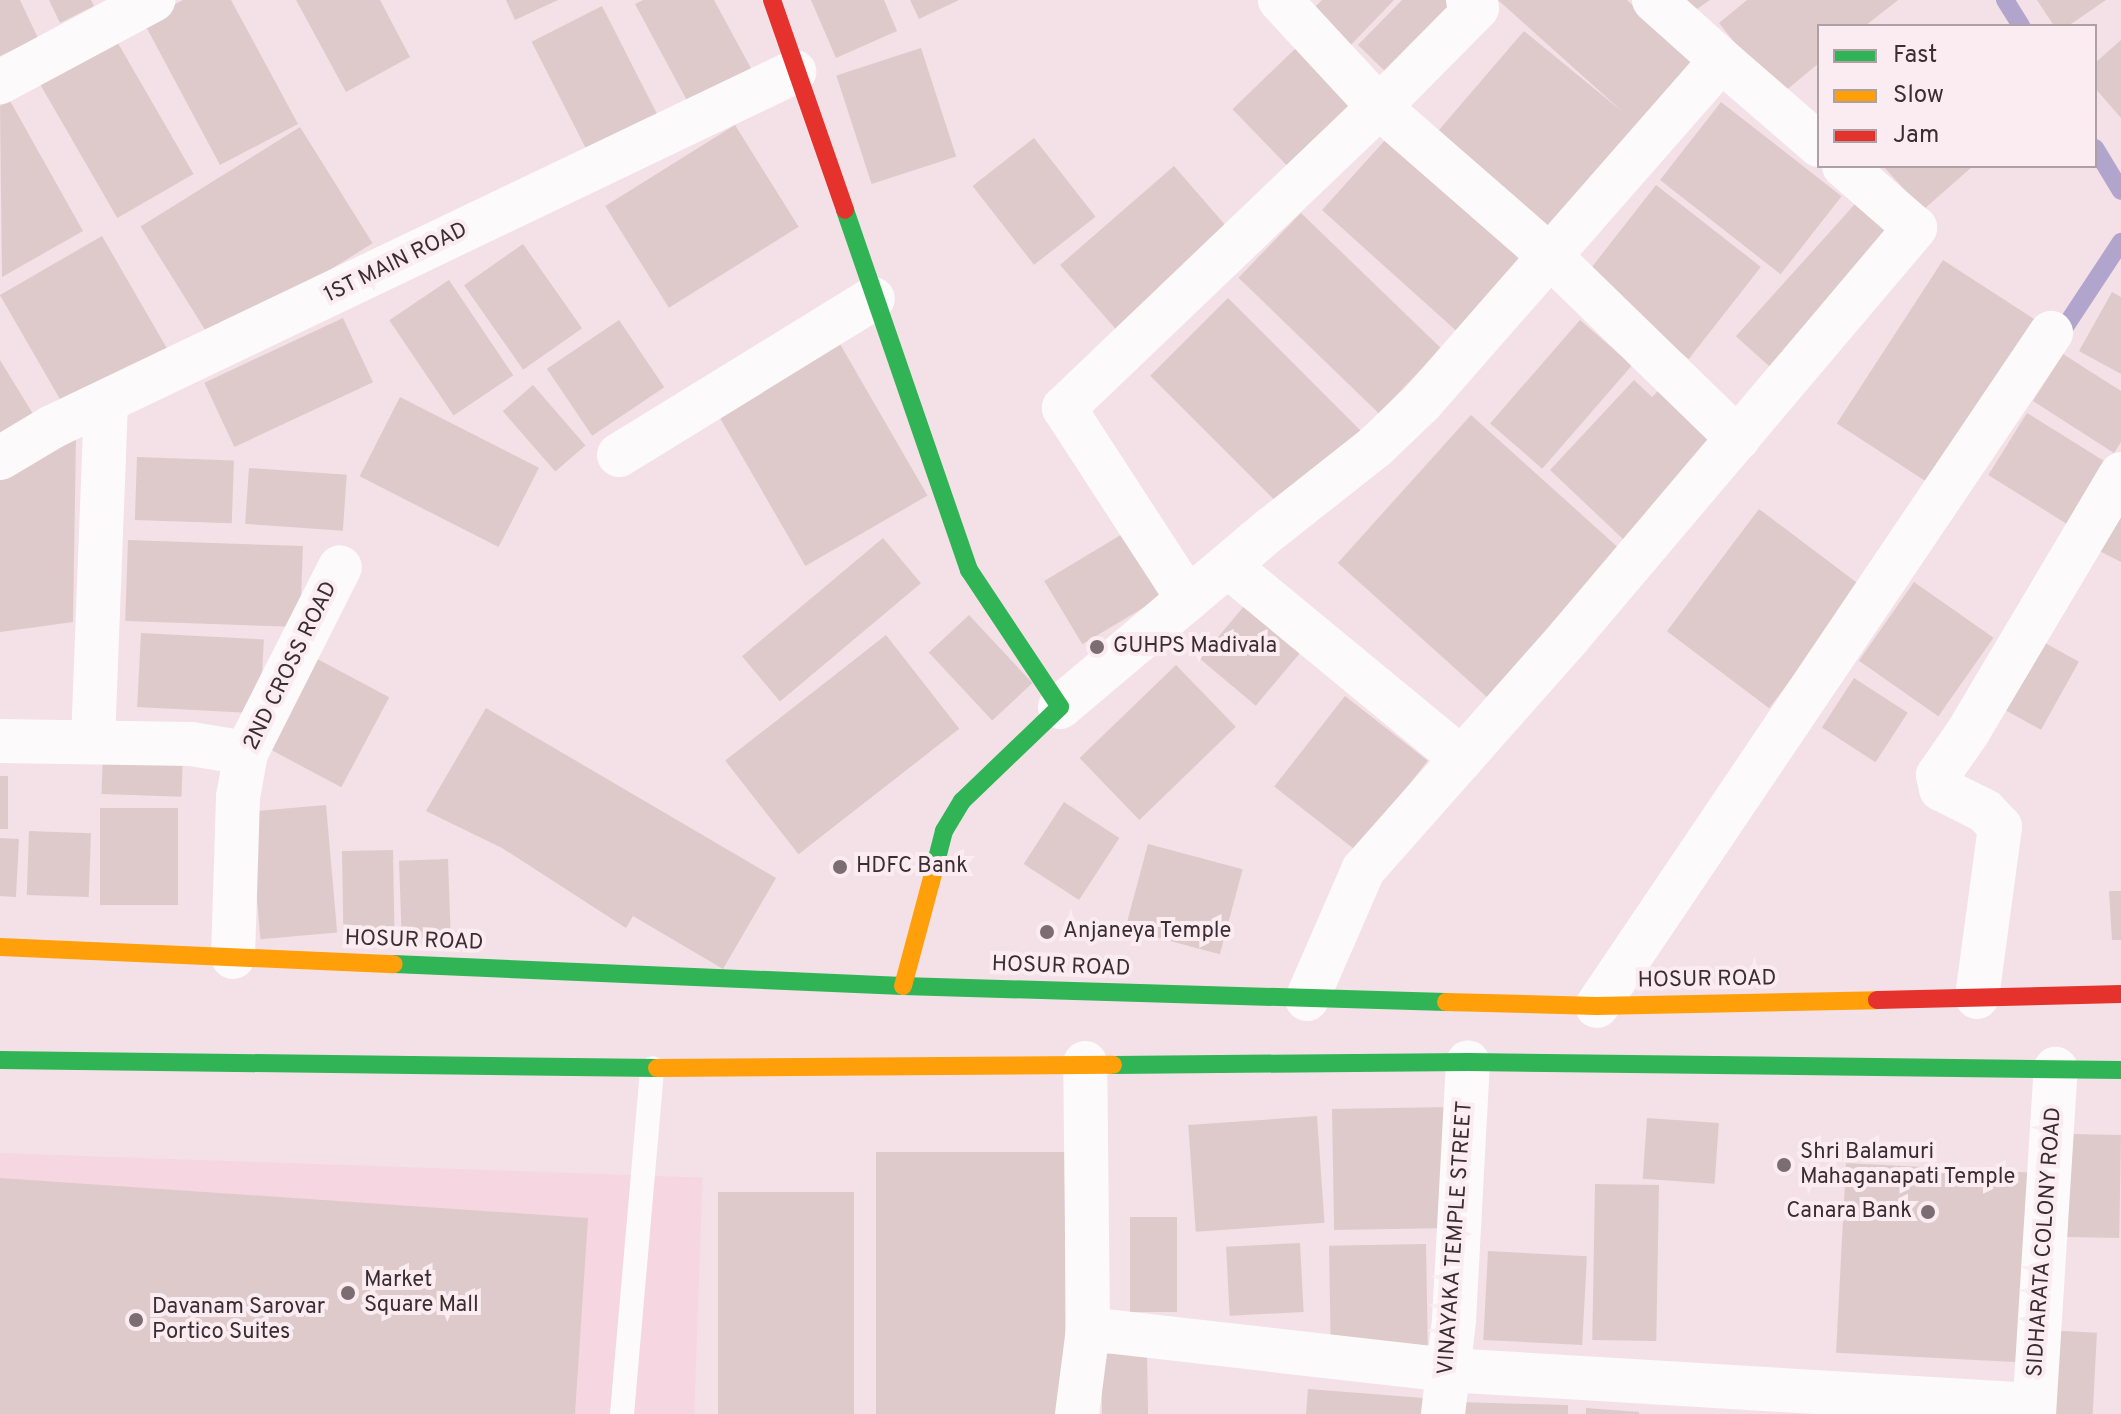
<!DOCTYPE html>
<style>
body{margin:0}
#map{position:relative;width:2121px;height:1414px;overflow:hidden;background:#f3e1e7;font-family:Overpass,sans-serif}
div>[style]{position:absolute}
.built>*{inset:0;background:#f6d7e1;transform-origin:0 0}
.stream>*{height:18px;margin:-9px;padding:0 9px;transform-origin:9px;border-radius:9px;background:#b2a5cd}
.building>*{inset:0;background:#decaca;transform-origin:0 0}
.lane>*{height:24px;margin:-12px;padding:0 12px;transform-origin:12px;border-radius:12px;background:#fdfafb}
.street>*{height:44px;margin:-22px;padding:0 22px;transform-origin:22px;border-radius:22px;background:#fdfafb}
.fast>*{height:18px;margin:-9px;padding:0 9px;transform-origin:9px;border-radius:9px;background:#30b455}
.slow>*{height:18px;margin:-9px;padding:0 9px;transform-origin:9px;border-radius:9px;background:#ff9f0a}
.jam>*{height:18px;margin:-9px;padding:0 9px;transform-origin:9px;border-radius:9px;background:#e5322d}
.dots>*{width:22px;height:22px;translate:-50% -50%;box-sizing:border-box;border:4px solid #faecf1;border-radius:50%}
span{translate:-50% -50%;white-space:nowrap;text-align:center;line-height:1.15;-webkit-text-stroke:8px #faecf1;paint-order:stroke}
.street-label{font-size:22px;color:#3b2e32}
.poi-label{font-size:22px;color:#3b2e32}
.left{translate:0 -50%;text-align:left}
.right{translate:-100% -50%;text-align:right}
.legend{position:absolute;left:1817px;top:24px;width:280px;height:144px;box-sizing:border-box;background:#faecf1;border:2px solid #aea0a5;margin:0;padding:10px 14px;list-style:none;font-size:24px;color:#3b2e32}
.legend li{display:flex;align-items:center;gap:16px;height:40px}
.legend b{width:40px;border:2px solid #aea0a5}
</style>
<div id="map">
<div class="built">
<i style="left:0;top:1153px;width:703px;height:261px;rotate:2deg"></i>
</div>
<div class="stream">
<i style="left:2005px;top:0;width:31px;rotate:58deg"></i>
<i style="left:2095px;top:148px;width:50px;rotate:58.8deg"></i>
<i style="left:2055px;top:342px;width:120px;rotate:-56.6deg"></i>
</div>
<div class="building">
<i style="clip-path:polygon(0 0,20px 0,38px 38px,0 56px)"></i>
<i style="clip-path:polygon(49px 0,91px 0,94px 6px,60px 23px)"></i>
<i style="clip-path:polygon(183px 0,231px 0,298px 124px,220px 165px,143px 21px)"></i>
<i style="clip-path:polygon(296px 0,380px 0,410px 57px,346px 92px)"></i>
<i style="clip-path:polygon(506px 0,558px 0,515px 20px)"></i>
<i style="clip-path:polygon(643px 0,714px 0,754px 74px,691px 108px,635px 4px)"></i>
<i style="clip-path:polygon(811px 0,884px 0,897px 31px,836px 58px)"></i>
<i style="clip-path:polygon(910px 0,959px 0,919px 19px)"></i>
<i style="clip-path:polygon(1322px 0,1394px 0,1345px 51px,1308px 14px)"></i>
<i style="clip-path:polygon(1402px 0,1453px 0,1396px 82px,1358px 45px)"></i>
<i style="clip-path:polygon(1498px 0,1627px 0,1697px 63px,1549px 237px,1433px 137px,1524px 31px,1624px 113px)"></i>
<i style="clip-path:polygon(1686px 0,1710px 0,1694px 11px)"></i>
<i style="clip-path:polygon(1747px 0,1898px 0,1865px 26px,1819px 26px,1819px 63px,1778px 97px,1719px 23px)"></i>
<i style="clip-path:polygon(2037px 0,2106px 0,2068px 26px,2054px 26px)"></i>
<i style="left:602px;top:6px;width:126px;height:79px;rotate:63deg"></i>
<i style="left:115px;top:38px;width:157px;height:88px;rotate:60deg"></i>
<i style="clip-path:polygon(2121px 40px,2121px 118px,2095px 88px,2095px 63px)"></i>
<i style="left:1298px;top:46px;width:85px;height:91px;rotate:46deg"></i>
<i style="left:921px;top:48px;width:114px;height:89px;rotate:72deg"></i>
<i style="clip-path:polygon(10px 101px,83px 231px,2px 277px,0 106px)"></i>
<i style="left:1721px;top:102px;width:153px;height:99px;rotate:38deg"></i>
<i style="left:735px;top:125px;width:120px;height:153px;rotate:58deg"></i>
<i style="left:300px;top:127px;width:137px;height:188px;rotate:58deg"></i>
<i style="left:1034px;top:138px;width:100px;height:78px;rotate:52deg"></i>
<i style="left:1387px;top:138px;width:185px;height:97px;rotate:42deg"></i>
<i style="left:1174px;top:166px;width:92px;height:151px;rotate:49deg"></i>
<i style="clip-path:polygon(1883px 166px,1973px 166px,1923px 210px)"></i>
<i style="left:1656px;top:185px;width:133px;height:117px;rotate:38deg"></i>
<i style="left:1855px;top:204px;width:52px;height:178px;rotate:42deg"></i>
<i style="left:1301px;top:213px;width:195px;height:90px;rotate:44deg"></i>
<i style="left:102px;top:236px;width:130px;height:118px;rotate:60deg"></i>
<i style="left:523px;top:244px;width:103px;height:72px;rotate:55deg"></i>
<i style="left:1943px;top:260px;width:123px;height:195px;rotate:33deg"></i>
<i style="left:449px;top:280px;width:115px;height:72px;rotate:56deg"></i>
<i style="clip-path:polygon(2112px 292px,2121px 297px,2121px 374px,2079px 351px)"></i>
<i style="left:1228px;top:298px;width:188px;height:110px;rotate:45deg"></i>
<i style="left:343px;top:318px;width:71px;height:153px;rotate:65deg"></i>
<i style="left:619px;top:320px;width:81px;height:87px;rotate:56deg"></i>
<i style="left:1580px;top:320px;width:69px;height:137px;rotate:41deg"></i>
<i style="left:840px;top:344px;width:175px;height:141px;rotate:60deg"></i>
<i style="clip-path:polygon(2063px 354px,2121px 391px,2121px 442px,2114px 453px,2033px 401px)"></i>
<i style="clip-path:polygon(0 360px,38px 422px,0 445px)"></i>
<i style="clip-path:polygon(1634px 380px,1652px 397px,1660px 389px,1716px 443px,1624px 540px,1550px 470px)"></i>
<i style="left:533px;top:385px;width:80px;height:40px;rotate:49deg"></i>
<i style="left:400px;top:397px;width:156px;height:89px;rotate:27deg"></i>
<i style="left:2027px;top:413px;width:96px;height:73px;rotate:32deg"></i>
<i style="left:1471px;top:415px;width:211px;height:199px;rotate:42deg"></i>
<i style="clip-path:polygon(76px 436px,73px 622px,0 632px,0 473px)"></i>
<i style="left:137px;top:457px;width:97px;height:63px;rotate:2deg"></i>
<i style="left:249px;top:468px;width:98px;height:56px;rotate:4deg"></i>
<i style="clip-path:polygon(2121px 486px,2121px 562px,2090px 546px)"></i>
<i style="left:1759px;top:509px;width:128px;height:153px;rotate:37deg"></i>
<i style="left:1124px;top:533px;width:74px;height:93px;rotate:59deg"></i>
<i style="left:883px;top:538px;width:59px;height:184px;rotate:50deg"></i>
<i style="left:128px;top:540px;width:175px;height:81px;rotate:2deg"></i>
<i style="left:1914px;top:582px;width:97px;height:96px;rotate:35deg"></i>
<i style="left:1250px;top:599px;width:73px;height:78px;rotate:40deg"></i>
<i style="left:969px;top:615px;width:93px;height:55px;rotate:47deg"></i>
<i style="left:141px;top:633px;width:123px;height:74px;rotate:3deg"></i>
<i style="left:2029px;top:634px;width:57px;height:78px;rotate:29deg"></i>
<i style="left:886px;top:635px;width:119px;height:204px;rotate:52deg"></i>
<i style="left:308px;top:654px;width:92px;height:102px;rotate:28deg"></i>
<i style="left:1176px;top:665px;width:86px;height:134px;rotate:46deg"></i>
<i style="left:1854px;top:678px;width:64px;height:59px;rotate:33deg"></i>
<i style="left:1345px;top:696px;width:105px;height:115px;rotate:38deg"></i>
<i style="clip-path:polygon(486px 708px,776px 878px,723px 969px,633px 916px,626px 928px,502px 848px,426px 811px)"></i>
<i style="left:103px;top:751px;width:80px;height:43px;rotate:2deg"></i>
<i style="left:0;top:776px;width:8px;height:53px"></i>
<i style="left:1064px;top:802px;width:66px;height:74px;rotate:33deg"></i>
<i style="left:326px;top:805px;width:128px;height:77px;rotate:85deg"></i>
<i style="left:100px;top:808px;width:78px;height:97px"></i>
<i style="left:29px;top:831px;width:62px;height:64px;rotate:2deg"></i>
<i style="left:0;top:838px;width:19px;height:58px;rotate:3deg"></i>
<i style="left:1148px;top:844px;width:98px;height:88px;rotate:15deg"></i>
<i style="left:393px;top:850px;width:86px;height:51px;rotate:89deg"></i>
<i style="left:448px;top:859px;width:78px;height:49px;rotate:88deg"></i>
<i style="clip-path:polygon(2109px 891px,2121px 891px,2121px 940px,2112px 940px)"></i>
<i style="left:1451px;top:1107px;width:121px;height:119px;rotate:89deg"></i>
<i style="left:1317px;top:1116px;width:107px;height:129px;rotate:86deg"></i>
<i style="left:1647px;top:1118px;width:72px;height:61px;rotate:4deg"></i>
<i style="left:2069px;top:1134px;width:52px;height:103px;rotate:1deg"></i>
<i style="left:1065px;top:1152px;width:262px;height:189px;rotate:90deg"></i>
<i style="left:1846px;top:1163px;width:198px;height:190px;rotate:3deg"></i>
<i style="clip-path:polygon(0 1178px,588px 1218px,575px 1414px,0 1414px)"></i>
<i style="left:1595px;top:1184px;width:64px;height:156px;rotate:1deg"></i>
<i style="left:718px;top:1192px;width:136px;height:222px"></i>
<i style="left:1130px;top:1217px;width:47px;height:95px"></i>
<i style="left:1300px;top:1243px;width:69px;height:74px;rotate:87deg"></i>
<i style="left:1426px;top:1244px;width:107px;height:97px;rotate:89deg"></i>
<i style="left:1488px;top:1251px;width:99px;height:89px;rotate:3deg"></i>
<i style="left:2043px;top:1330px;width:54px;height:84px;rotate:3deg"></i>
<i style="left:1147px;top:1353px;width:61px;height:46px;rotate:89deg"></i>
<i style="clip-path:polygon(1308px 1389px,1424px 1398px,1423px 1414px,1306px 1414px)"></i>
<i style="clip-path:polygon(1456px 1402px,1568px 1405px,1568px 1414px,1456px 1414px)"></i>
<i style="clip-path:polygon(1586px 1408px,1639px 1412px,1639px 1414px,1586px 1414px)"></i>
</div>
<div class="lane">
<i style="left:622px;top:1414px;width:347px;rotate:-85deg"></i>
</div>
<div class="street">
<i style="left:1468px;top:0;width:12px;rotate:42deg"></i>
<i style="left:1477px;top:8px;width:139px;rotate:134.7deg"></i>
<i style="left:1379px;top:107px;width:227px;rotate:41.1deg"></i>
<i style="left:1550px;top:256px;width:262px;rotate:44.2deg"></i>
<i style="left:1654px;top:0;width:90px;rotate:41.8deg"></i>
<i style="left:0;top:82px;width:174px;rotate:-28.2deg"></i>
<i style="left:619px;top:455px;width:298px;rotate:-31.6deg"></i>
<i style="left:0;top:458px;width:61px;rotate:-30.8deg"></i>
<i style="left:52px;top:427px;width:823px;rotate:-25.57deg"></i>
<i style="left:1228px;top:566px;width:303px;rotate:39.5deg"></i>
<i style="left:1188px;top:599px;width:228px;rotate:-123deg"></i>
<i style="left:1064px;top:408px;width:436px;rotate:-43.7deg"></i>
<i style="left:1379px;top:107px;width:146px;rotate:-132.8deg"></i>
<i style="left:1060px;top:707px;width:276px;rotate:-40.2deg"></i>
<i style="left:1271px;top:529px;width:132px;rotate:-38.3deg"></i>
<i style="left:1375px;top:447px;width:65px;rotate:-43.8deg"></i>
<i style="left:1422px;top:402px;width:454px;rotate:-48.8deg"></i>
<i style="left:1721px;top:60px;width:130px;rotate:40.9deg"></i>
<i style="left:0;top:741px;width:191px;rotate:0.9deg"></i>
<i style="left:191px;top:744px;width:56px;rotate:9.3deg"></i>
<i style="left:93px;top:741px;width:339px;rotate:-87.8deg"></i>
<i style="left:233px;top:957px;width:160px;rotate:-88.2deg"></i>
<i style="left:238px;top:797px;width:45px;rotate:-79.7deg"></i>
<i style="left:246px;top:753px;width:208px;rotate:-63.2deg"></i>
<i style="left:1977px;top:997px;width:172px;rotate:-82.3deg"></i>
<i style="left:2000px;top:827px;width:22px;rotate:-133deg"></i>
<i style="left:1985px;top:811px;width:49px;rotate:-153.4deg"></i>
<i style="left:1941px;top:789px;width:14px;rotate:-102deg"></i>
<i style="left:1938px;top:775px;width:52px;rotate:-55.1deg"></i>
<i style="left:1968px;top:732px;width:300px;rotate:-59.3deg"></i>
<i style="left:1307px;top:999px;width:141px;rotate:-66.5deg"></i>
<i style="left:1363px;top:870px;width:311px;rotate:-48.5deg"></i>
<i style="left:1569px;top:637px;width:536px;rotate:-49.77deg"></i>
<i style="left:1915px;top:228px;width:94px;rotate:-138.9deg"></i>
<i style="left:1597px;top:1006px;width:812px;rotate:-56deg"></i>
<i style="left:1088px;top:1329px;width:362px;rotate:6.5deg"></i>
<i style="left:1448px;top:1370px;width:587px;rotate:3.42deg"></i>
<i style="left:1077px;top:1414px;width:86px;rotate:-82.6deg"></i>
<i style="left:1088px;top:1329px;width:266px;rotate:-90.6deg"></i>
<i style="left:1443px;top:1414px;width:95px;rotate:-83.3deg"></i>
<i style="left:1454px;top:1320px;width:258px;rotate:-86.9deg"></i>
<i style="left:2034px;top:1414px;width:346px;rotate:-86.4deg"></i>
</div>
<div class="fast">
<i style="left:845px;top:210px;width:381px;rotate:71deg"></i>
<i style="left:969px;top:570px;width:164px;rotate:56.4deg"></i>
<i style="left:1060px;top:707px;width:136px;rotate:136.2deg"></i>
<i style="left:962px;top:801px;width:35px;rotate:121deg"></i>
<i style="left:944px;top:831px;width:40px;rotate:104.4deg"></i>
<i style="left:394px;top:964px;width:509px;rotate:2.47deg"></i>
<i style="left:903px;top:986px;width:543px;rotate:1.69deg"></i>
<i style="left:0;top:1060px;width:657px;rotate:0.7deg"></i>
<i style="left:1113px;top:1065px;width:355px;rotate:-0.5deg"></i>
<i style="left:1468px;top:1062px;width:653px;rotate:0.7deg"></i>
</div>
<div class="slow">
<i style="left:0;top:947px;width:394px;rotate:2.5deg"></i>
<i style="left:903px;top:986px;width:120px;rotate:-75deg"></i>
<i style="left:1446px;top:1002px;width:151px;rotate:1.5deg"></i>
<i style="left:1597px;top:1006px;width:280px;rotate:-1.2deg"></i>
<i style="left:657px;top:1068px;width:456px;rotate:-0.4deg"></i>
</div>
<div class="jam">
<i style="left:772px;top:0;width:222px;rotate:70.8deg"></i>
<i style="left:1877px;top:1000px;width:244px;rotate:-1.4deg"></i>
</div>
<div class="dots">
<i style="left:1097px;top:647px;background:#7b6d71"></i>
<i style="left:840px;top:867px;background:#7b6d71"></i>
<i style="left:1047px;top:932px;background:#7b6d71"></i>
<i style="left:1784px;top:1165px;background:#7b6d71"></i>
<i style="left:1928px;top:1212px;background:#7b6d71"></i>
<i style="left:348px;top:1293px;background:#7b6d71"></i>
<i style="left:136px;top:1320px;background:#7b6d71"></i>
</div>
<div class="street-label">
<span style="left:396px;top:263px;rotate:-26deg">1ST MAIN ROAD</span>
<span style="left:291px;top:666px;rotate:-64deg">2ND CROSS ROAD</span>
<span style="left:414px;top:941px;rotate:2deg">HOSUR ROAD</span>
<span style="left:1061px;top:967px;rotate:2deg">HOSUR ROAD</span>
<span style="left:1707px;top:980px;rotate:-1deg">HOSUR ROAD</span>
<span style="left:1456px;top:1238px;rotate:-86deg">VINAYAKA TEMPLE STREET</span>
<span style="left:2045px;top:1242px;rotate:-86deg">SIDHARATA COLONY ROAD</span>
</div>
<div class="poi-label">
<span class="left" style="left:1113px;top:647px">GUHPS Madivala</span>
<span class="left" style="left:856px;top:867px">HDFC Bank</span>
<span class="left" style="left:1063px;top:932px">Anjaneya Temple</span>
<span class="left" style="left:1800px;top:1165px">Shri Balamuri<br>Mahaganapati Temple</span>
<span class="right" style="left:1912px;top:1212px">Canara Bank</span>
<span class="left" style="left:364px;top:1293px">Market<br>Square Mall</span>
<span class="left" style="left:152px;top:1320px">Davanam Sarovar<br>Portico Suites</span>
</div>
<ul class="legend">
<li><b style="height:10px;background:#30b455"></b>Fast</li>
<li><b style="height:10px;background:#ff9f0a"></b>Slow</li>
<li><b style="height:10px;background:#e5322d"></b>Jam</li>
</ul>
</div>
